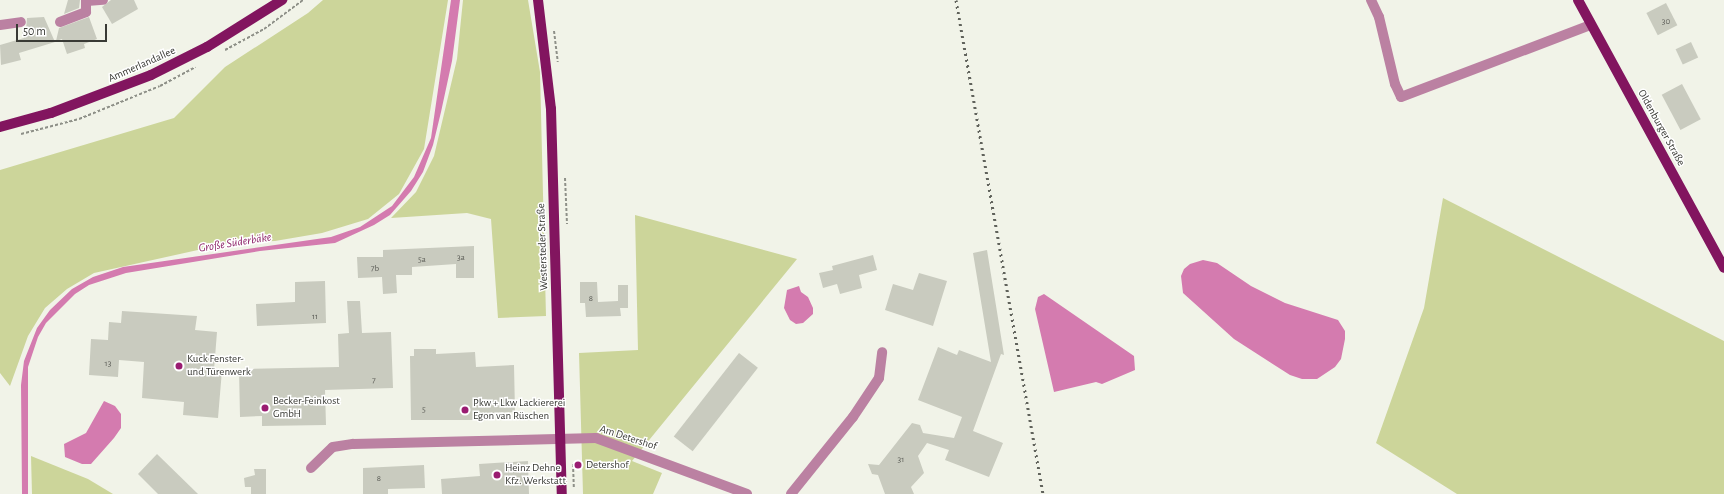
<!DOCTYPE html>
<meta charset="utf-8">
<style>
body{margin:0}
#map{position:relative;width:1724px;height:494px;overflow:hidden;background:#f1f3e8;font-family:"Alegreya Sans",sans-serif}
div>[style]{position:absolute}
.green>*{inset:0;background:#ccd59a}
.water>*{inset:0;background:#d47baf}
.building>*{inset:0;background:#c9cbbf;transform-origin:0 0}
.path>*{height:2px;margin-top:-1px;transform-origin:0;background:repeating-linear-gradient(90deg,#8e9088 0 3px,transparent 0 5px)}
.minor>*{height:10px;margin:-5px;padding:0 5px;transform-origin:5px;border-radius:5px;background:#bb81a2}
.major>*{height:10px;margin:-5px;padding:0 5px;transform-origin:5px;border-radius:5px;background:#82155f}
.rail>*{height:3px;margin-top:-1.5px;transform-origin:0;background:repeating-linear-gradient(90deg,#60625b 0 2px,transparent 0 6px)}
.dots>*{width:11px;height:11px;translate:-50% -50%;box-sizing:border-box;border:2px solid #fff;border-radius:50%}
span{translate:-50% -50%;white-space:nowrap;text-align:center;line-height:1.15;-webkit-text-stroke:3px #fff;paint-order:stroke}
.number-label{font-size:9px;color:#5d5e58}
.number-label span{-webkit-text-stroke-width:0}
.street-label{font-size:11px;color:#393a35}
.poi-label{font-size:11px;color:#393a35}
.left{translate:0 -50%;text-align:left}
.water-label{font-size:12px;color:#8e256a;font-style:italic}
.scale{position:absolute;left:16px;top:24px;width:91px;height:18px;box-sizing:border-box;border:2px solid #393a35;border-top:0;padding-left:5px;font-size:12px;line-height:14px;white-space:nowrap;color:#393a35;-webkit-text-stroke:3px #fff;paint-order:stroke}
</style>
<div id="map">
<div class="green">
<i style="clip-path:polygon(323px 0,448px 0,424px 149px,399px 194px,368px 219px,322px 233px,275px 241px,234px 242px,94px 273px,67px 289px,45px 308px,28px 336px,10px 386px,0 373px,0 170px,174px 118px,225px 67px,308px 13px)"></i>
<i style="clip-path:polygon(463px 0,528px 0,540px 72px,546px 316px,498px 318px,491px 219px,467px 213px,391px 218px,416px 192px,434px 156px,457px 59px)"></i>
<i style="clip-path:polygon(1443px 198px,1724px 341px,1724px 494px,1457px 494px,1376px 443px,1424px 308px)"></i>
<i style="clip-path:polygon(635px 215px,797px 259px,632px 461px,662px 473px,653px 494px,583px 494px,579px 353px,638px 350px)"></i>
<i style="clip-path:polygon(31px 456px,88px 479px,113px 494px,32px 494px)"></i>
</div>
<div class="water">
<i style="clip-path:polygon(451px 0,460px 0,452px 61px,441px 112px,433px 145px,423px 172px,411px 191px,390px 215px,374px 225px,335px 243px,260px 251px,126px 273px,89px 285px,75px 294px,46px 323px,38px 337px,28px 367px,28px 494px,22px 494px,21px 385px,24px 361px,37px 328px,50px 310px,72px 289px,93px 277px,123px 267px,331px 237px,360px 227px,392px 206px,414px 177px,431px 138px)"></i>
<i style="clip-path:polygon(1203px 260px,1217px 263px,1251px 286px,1285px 303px,1338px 320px,1345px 331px,1345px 339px,1341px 359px,1335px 367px,1317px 379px,1302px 379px,1290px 375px,1234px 339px,1183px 293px,1181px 276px,1184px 269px,1190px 264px)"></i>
<i style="clip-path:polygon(799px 286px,801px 292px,808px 297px,813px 308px,813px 314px,803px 323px,796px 324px,790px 320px,784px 308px,787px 290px)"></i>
<i style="clip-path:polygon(1044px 294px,1134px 356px,1135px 370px,1102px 384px,1096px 382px,1054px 392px,1035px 309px,1038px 297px)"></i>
<i style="clip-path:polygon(104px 401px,115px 406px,121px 414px,121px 428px,114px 438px,91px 464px,82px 464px,65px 457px,64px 444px,86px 433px)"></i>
</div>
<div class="building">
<i style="clip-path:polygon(68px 0,80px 0,79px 8px,64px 14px)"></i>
<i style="clip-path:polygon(111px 0,134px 0,138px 9px,112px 24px,102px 7px)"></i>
<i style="left:1666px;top:3px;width:25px;height:22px;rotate:63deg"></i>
<i style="clip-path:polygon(44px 17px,55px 42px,19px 53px,21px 60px,1px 65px,0 45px,24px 38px,22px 32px,26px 31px,27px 18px)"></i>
<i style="clip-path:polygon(89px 17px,97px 39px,84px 44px,85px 48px,67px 54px,62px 39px,56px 41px,59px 28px)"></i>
<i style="left:1691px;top:42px;width:17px;height:17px;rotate:65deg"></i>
<i style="left:1682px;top:84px;width:40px;height:23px;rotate:62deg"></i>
<i style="clip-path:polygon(474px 246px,474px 278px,456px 278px,456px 264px,412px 267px,412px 275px,396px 275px,397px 293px,383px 294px,382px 277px,358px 278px,357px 257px,383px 257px,383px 250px)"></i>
<i style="clip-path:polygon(987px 250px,1004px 355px,1001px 354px,973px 431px,1003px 443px,989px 477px,945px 460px,949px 450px,927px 443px,918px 456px,924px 473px,911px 487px,914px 494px,885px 494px,878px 475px,872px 474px,868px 464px,879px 465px,912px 423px,920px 425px,923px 433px,954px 438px,962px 417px,918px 400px,938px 347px,957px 355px,959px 350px,991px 362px,973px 253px)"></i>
<i style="clip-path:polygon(873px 255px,877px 270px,859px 275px,862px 288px,840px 294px,837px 284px,823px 288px,819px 273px,833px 270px,832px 266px)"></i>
<i style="clip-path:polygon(919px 273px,947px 281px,933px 326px,885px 310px,893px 284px,913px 290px)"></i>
<i style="clip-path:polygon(325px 281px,326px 323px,257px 326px,256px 304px,295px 302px,295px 282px)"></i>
<i style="clip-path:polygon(580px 282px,597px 282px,598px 302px,618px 301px,618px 285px,628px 285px,628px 308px,620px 308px,621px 316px,586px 317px,585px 303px,580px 303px)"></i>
<i style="clip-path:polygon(347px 301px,360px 301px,362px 333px,391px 332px,393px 388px,325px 390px,326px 425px,262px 426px,262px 416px,240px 417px,239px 369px,339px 367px,338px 334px,349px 333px)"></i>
<i style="clip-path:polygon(122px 311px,197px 316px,195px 330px,217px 332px,214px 370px,222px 370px,218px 418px,183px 415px,184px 402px,142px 398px,144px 362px,119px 360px,118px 377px,89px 375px,91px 339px,108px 340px,109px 322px,121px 323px)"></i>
<i style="clip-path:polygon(414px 349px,436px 349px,436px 354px,475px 352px,476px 367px,514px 365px,515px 412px,478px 414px,478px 420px,411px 420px,410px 356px,414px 356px)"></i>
<i style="left:739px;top:353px;width:24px;height:106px;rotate:38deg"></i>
<i style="clip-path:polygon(157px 454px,198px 494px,158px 494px,138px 474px)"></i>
<i style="clip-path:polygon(528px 461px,529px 494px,442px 494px,441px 479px,480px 476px,479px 464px)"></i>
<i style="clip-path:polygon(424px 465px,425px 488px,388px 489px,388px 494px,363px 494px,363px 468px)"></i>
<i style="clip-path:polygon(254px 469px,266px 469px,266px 494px,251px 494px,251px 487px,245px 487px,244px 478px,255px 475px)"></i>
</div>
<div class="path">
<i style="left:554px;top:31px;width:31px;rotate:83deg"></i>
<i style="left:225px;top:50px;width:44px;rotate:-28.3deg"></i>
<i style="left:264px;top:29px;width:49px;rotate:-36.6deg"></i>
<i style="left:21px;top:134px;width:60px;rotate:-14.5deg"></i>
<i style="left:79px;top:119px;width:87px;rotate:-22.2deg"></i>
<i style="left:160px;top:86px;width:40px;rotate:-28deg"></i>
<i style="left:565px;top:178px;width:46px;rotate:87.5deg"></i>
<i style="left:573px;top:464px;width:24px;rotate:88deg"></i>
</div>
<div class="minor">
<i style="left:1371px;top:0;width:19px;rotate:65deg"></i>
<i style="left:1379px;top:17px;width:69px;rotate:76.6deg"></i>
<i style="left:1395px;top:84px;width:14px;rotate:65deg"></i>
<i style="left:1401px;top:97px;width:203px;rotate:-20.8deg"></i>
<i style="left:87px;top:1px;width:16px;rotate:-4deg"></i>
<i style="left:60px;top:22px;width:28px;rotate:-21deg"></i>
<i style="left:86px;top:12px;width:12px;rotate:-90deg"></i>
<i style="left:0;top:25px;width:21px;rotate:-8deg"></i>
<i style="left:311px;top:468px;width:30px;rotate:-44deg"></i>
<i style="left:333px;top:447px;width:20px;rotate:-9deg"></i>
<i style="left:353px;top:444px;width:243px;rotate:-1.4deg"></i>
<i style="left:596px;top:438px;width:161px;rotate:20.3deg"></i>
<i style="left:791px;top:494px;width:99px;rotate:-51.2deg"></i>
<i style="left:853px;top:417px;width:47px;rotate:-56.3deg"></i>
<i style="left:879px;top:378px;width:26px;rotate:-83deg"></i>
</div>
<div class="major">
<i style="left:538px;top:0;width:110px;rotate:83.2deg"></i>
<i style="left:551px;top:109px;width:385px;rotate:88.4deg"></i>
<i style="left:1578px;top:0;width:305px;rotate:61.4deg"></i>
<i style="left:0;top:127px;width:53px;rotate:-15.4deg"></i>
<i style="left:51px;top:113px;width:107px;rotate:-20.8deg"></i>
<i style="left:151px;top:75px;width:63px;rotate:-26.6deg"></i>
<i style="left:207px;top:47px;width:89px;rotate:-32.1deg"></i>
</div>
<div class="rail">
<i style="left:956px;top:0;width:502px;rotate:80.01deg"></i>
</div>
<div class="dots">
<i style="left:179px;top:366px;background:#9a1c72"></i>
<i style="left:265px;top:408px;background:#9a1c72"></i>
<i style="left:465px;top:410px;background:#9a1c72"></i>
<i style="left:578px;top:465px;background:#9a1c72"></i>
<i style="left:497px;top:475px;background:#9a1c72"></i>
</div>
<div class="number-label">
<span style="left:1666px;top:22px">30</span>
<span style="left:461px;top:258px">3a</span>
<span style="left:422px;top:260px">5a</span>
<span style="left:375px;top:269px">7b</span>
<span style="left:591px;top:299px">8</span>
<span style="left:315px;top:317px">11</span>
<span style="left:108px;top:364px">13</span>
<span style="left:374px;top:381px">7</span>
<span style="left:424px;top:410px">5</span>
<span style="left:901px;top:460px">31</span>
<span style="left:379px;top:479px">8</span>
</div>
<div class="street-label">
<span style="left:142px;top:65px;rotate:-24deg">Ammerlandallee</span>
<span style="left:1661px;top:128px;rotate:61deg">Oldenburger Straße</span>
<span style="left:543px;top:247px;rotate:-92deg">Westersteder Straße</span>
<span style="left:628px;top:438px;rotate:18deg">Am Detershof</span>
</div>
<div class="poi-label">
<span class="left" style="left:187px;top:366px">Kuck Fenster-<br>und Türenwerk</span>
<span class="left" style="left:273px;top:408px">Becker-Feinkost<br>GmbH</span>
<span class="left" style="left:473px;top:410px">Pkw + Lkw Lackiererei<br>Egon van Rüschen</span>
<span class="left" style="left:586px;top:465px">Detershof</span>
<span class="left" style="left:505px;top:475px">Heinz Dehne<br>Kfz. Werkstatt</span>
</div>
<div class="water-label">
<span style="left:235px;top:243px;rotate:-9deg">Große Süderbäke</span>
</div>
<div class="scale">50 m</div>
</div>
